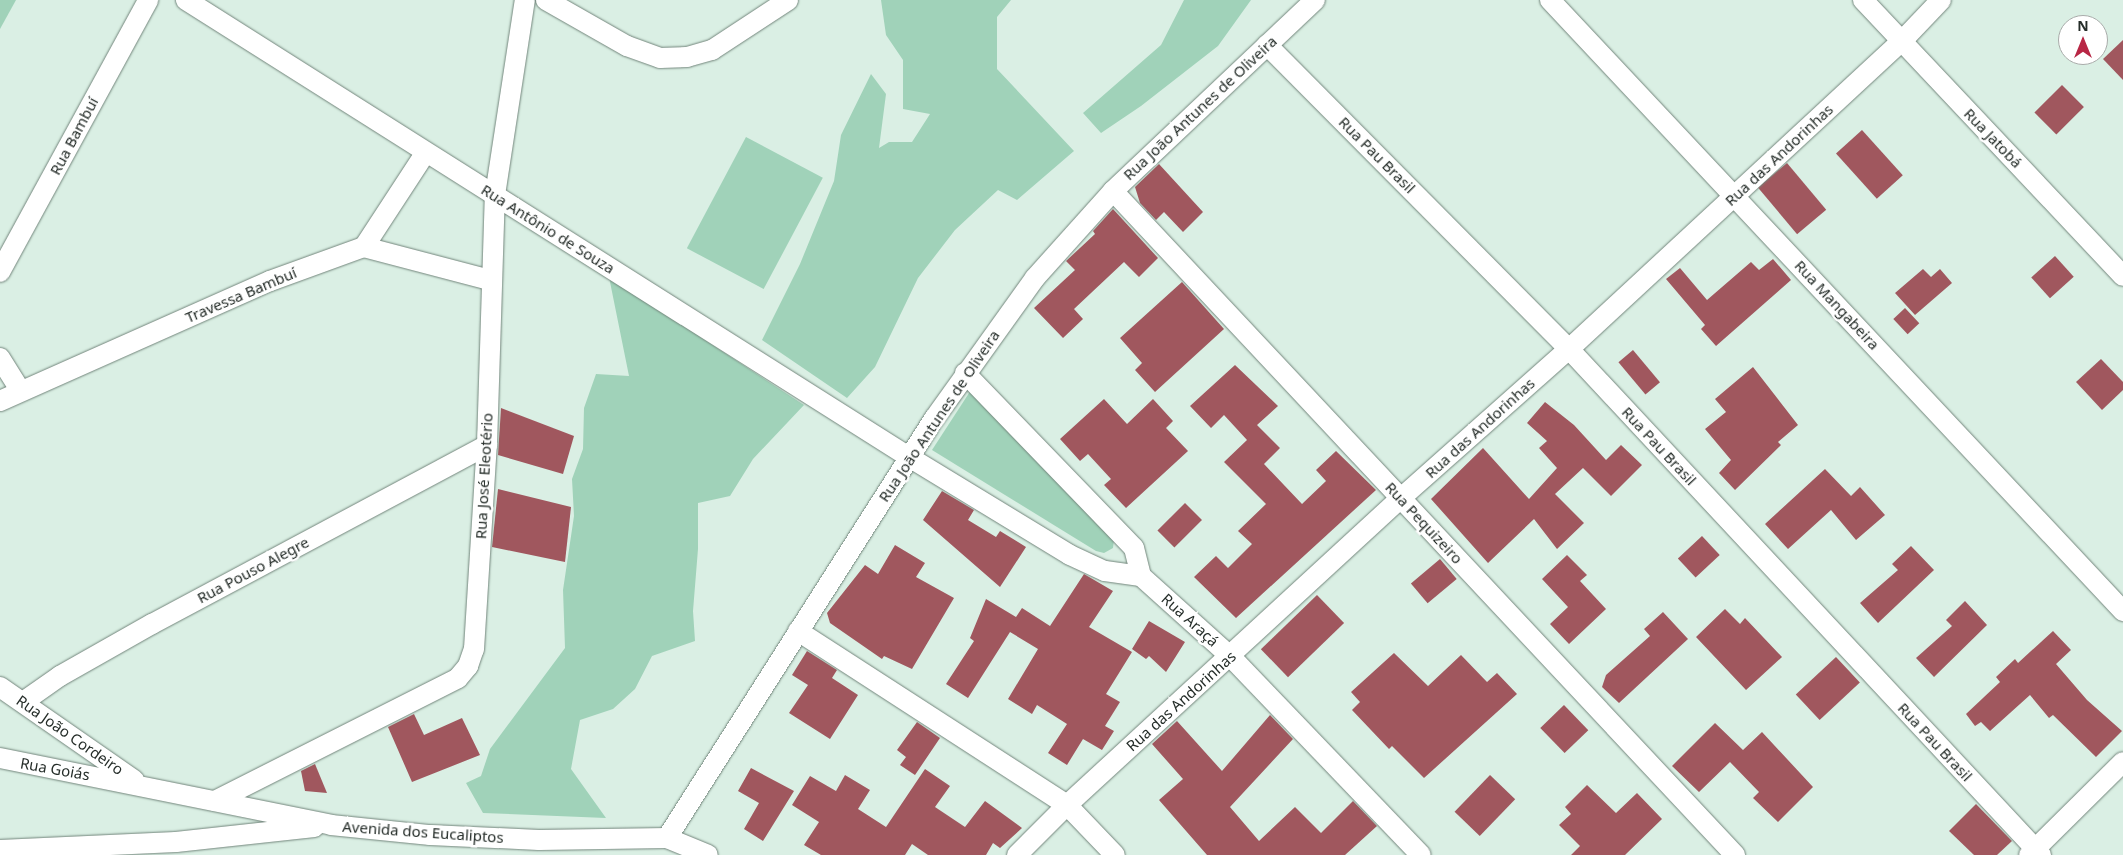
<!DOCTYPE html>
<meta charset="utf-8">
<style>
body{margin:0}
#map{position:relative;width:2123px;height:855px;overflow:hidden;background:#daefe4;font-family:"Noto Sans",sans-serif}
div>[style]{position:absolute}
.green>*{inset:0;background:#a0d2b9;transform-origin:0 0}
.building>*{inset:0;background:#a0575e;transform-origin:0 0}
.roads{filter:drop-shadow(0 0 1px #72857b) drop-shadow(0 0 1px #72857b)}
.minor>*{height:20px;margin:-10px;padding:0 10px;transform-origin:10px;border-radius:10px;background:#fff}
span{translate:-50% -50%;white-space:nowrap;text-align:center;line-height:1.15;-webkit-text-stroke:5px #fff;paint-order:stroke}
.street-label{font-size:15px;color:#252d29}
.north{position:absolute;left:2058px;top:15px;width:50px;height:50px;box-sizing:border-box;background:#fff;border:1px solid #a8aba9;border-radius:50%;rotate:0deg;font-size:14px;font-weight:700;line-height:20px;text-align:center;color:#252d29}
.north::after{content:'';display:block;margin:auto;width:18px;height:22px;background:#b82745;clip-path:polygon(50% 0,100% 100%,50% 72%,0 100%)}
</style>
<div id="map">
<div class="green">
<i style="clip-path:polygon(0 0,16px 0,0 29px)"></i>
<i style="clip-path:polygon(881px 0,1011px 0,997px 17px,997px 69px,1074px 151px,1017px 200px,998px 190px,955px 230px,918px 278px,875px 367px,847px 398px,762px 340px,800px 264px,834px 181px,841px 135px,871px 74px,886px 94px,879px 148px,889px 142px,912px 142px,930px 114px,903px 109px,903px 60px,886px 35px)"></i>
<i style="clip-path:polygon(1184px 0,1251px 0,1218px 46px,1141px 106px,1101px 133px,1083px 113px,1161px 45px)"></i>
<i style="left:746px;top:137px;width:87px;height:126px;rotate:28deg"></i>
<i style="clip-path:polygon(609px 277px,804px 405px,753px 459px,730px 496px,698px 503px,698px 549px,693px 611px,695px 641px,652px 656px,635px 689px,613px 709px,580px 720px,571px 769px,606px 818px,483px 813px,466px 783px,481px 776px,490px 749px,565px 648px,563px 590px,574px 516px,572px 479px,583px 449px,584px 408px,596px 374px,629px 376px)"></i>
<i style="clip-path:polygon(971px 390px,1114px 539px,1113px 548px,1104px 553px,1096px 551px,932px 450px)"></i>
</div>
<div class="building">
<i style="clip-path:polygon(2123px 40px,2123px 80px,2103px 59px)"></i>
<i style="left:2062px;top:85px;width:31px;height:39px;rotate:45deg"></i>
<i style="left:1862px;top:130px;width:61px;height:35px;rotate:48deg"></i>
<i style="left:1787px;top:163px;width:61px;height:38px;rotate:50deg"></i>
<i style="clip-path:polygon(1159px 164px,1203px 212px,1183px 232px,1164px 212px,1156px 220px,1140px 203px,1135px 187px)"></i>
<i style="clip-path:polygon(1113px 209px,1158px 258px,1139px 277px,1124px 262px,1074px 309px,1083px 319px,1063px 338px,1034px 308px,1075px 270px,1066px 261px,1095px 234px,1093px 231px)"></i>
<i style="left:2055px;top:256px;width:28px;height:32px;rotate:48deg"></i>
<i style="clip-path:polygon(1773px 259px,1791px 280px,1716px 346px,1701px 329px,1705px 325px,1666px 279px,1680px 268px,1707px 300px,1751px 262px,1759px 270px)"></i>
<i style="clip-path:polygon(1923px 269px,1931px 277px,1940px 269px,1952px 283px,1915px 315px,1895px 293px)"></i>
<i style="clip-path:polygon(1182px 282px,1224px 329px,1155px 392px,1135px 370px,1142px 363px,1120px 338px)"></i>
<i style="left:1905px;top:308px;width:21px;height:16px;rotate:47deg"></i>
<i style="left:1633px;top:350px;width:42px;height:19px;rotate:50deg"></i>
<i style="clip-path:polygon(2101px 359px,2123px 382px,2123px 390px,2102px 410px,2076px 382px)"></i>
<i style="clip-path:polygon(1235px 365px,1278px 406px,1257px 425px,1280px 448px,1264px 464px,1302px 504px,1326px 481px,1316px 470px,1336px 451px,1376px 490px,1236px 618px,1194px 577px,1216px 556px,1228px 568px,1252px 544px,1238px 531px,1266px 504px,1224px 462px,1247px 440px,1224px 415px,1211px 428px,1190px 406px)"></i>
<i style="clip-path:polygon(1753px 367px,1798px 425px,1778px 442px,1781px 445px,1735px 490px,1719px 473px,1731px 460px,1705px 429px,1726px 412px,1715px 399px)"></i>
<i style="clip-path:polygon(1104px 399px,1127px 424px,1153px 399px,1173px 421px,1166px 428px,1188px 451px,1126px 508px,1104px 485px,1111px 479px,1088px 454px,1080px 461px,1060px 439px)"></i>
<i style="clip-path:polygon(1545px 402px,1574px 425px,1606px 460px,1621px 445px,1642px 465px,1611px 496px,1583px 468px,1555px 494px,1584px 523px,1557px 549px,1534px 519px,1488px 563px,1431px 499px,1483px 448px,1529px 499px,1557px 468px,1539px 448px,1547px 441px,1527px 423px)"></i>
<i style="clip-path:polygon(501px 408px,574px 436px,563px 474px,498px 455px)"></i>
<i style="clip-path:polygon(1825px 469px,1851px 496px,1860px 487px,1885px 515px,1856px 540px,1831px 510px,1788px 549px,1765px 524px)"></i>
<i style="clip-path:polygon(498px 489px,571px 507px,565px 562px,492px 547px)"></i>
<i style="clip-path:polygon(942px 491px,974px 510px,968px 520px,996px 537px,1000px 531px,1026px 547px,1000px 587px,923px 520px)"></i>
<i style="left:1185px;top:503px;width:24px;height:39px;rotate:45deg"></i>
<i style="left:1702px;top:536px;width:26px;height:33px;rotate:47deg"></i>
<i style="clip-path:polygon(895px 545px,925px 563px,916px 577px,954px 598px,912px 669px,884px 656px,882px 659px,830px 623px,827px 613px,865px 565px,878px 574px)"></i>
<i style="clip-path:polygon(1911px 546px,1934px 570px,1878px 623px,1860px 603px,1898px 570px,1892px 564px)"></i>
<i style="clip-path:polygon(1567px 555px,1587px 575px,1580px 581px,1606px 609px,1569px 644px,1550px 624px,1568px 607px,1542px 579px)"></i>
<i style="left:1440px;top:559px;width:26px;height:38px;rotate:50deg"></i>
<i style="clip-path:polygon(1084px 574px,1113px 591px,1089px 627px,1132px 652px,1106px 694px,1120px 702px,1105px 726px,1114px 731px,1102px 750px,1083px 739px,1067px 765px,1048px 753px,1067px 724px,1037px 705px,1032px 714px,1008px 699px,1038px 649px,1010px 632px,968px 698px,946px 684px,974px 641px,970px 638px,986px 599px,1016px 617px,1022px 608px,1050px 626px)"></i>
<i style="left:1317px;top:595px;width:39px;height:78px;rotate:46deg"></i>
<i style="clip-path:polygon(1965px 601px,1987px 625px,1934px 677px,1916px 658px,1952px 626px,1946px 620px)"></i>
<i style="clip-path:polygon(1725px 609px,1740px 624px,1745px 618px,1782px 657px,1746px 690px,1696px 637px)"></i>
<i style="clip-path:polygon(1663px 612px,1688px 639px,1619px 703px,1602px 687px,1606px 675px,1650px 636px,1644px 629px)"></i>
<i style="clip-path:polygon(1149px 621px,1185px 642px,1166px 672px,1149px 656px,1146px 659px,1132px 649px)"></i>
<i style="clip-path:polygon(2053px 631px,2071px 650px,2056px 664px,2087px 700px,2122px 731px,2096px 757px,2053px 715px,2049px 718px,2030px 695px,1990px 731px,1981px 722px,1975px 726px,1966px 714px,2000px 682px,1996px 677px,2015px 659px,2018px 663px)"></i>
<i style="clip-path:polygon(807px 651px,837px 670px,832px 678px,858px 695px,830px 739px,789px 713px,808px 685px,792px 675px)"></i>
<i style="clip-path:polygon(1394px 653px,1428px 686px,1461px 655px,1487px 682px,1497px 673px,1517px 694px,1424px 778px,1392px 746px,1389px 749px,1352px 710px,1360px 702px,1351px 692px)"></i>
<i style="left:1836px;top:657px;width:35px;height:55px;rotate:47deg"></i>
<i style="left:1564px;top:705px;width:35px;height:33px;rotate:46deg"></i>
<i style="clip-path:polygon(414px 714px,424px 735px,462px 718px,480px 755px,412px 782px,388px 727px)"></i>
<i style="clip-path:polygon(1270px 715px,1293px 739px,1230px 807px,1259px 841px,1295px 807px,1321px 833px,1353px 801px,1377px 826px,1345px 855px,1207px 855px,1159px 800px,1183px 779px,1152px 744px,1177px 721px,1222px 771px)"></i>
<i style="clip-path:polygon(917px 722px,940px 738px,915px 775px,900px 765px,906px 757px,897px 750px)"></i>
<i style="clip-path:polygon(1715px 723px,1743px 750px,1762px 732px,1813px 787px,1778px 822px,1753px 798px,1759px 792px,1730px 762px,1699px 792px,1672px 766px)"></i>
<i style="clip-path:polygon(315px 764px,327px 793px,305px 791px,301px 771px)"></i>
<i style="clip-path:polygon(751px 768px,794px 791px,763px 841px,744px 829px,759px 803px,738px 791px)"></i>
<i style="clip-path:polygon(925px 769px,950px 786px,935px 807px,965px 827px,985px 801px,1022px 828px,1000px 848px,993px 843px,986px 855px,928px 855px,912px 844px,905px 855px,821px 855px,804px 845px,819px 822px,792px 805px,810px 776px,836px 791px,845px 775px,870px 790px,858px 809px,886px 827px)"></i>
<i style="left:1490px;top:775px;width:35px;height:51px;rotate:44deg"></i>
<i style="clip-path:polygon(1587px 785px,1616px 813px,1637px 793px,1662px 819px,1625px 855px,1571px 855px,1580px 846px,1559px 825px,1571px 814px,1565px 807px)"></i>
<i style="clip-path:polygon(1976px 804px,2012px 841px,1997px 855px,1974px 855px,1949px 831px)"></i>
</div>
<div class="roads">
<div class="minor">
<i style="left:186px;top:0;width:855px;rotate:32.3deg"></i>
<i style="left:909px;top:457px;width:188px;rotate:31.3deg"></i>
<i style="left:1070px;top:555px;width:38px;rotate:25deg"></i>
<i style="left:1105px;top:571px;width:36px;rotate:8deg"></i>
<i style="left:1141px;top:576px;width:121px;rotate:42deg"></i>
<i style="left:1231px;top:657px;width:274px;rotate:46.2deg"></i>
<i style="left:546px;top:0;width:93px;rotate:29.6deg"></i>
<i style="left:627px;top:46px;width:35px;rotate:20deg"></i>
<i style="left:660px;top:58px;width:27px;rotate:-2deg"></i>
<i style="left:687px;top:57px;width:26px;rotate:-16deg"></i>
<i style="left:712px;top:50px;width:91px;rotate:-33.3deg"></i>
<i style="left:1550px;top:0;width:838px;rotate:46.84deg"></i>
<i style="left:1863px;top:0;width:379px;rotate:46.7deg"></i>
<i style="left:1267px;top:45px;width:429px;rotate:45.2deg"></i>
<i style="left:1569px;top:349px;width:692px;rotate:46.99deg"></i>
<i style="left:1113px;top:191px;width:910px;rotate:46.87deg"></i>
<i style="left:364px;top:247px;width:113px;rotate:-56.9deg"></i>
<i style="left:0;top:272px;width:310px;rotate:-61.4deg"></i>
<i style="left:0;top:358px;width:39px;rotate:58deg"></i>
<i style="left:965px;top:373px;width:243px;rotate:46deg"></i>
<i style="left:1134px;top:548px;width:29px;rotate:76deg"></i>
<i style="left:0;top:401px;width:295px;rotate:-24deg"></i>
<i style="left:270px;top:281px;width:100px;rotate:-19.9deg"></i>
<i style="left:364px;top:247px;width:130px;rotate:14.7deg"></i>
<i style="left:798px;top:631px;width:320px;rotate:32.9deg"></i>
<i style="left:1067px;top:805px;width:69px;rotate:46.2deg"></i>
<i style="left:0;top:687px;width:163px;rotate:34.8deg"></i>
<i style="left:23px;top:702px;width:45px;rotate:-35.1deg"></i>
<i style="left:60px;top:676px;width:106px;rotate:-29.5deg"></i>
<i style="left:152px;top:624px;width:380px;rotate:-28.1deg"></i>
<i style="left:0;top:758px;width:338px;rotate:11.4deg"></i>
<i style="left:331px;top:825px;width:100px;rotate:5.8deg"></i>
<i style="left:430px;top:835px;width:109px;rotate:2.6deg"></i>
<i style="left:539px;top:840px;width:128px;rotate:-0.9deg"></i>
<i style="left:667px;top:838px;width:44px;rotate:22.5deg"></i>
<i style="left:215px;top:801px;width:272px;rotate:-26.8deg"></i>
<i style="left:458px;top:678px;width:16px;rotate:-50deg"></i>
<i style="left:468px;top:666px;width:18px;rotate:-71deg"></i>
<i style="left:474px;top:649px;width:204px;rotate:-86.4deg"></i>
<i style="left:487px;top:445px;width:250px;rotate:-88.2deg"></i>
<i style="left:495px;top:195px;width:197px;rotate:-81.3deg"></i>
<i style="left:667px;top:838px;width:497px;rotate:-57.5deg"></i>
<i style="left:934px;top:419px;width:173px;rotate:-54.4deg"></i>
<i style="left:1035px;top:278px;width:117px;rotate:-48.1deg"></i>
<i style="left:1113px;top:191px;width:278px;rotate:-43.4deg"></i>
<i style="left:0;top:850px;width:176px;rotate:-2.6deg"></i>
<i style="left:176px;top:842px;width:139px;rotate:-6.2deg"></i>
<i style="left:1017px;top:855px;width:71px;rotate:-45deg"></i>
<i style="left:1067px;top:805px;width:454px;rotate:-42.6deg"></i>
<i style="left:1401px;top:498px;width:225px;rotate:-41.6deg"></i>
<i style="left:1569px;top:349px;width:452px;rotate:-42.8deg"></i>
<i style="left:1901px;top:42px;width:58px;rotate:-46.4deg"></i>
<i style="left:2029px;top:855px;width:132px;rotate:-44.7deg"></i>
</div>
</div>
<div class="street-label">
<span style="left:1200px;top:108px;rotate:-43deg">Rua João Antunes de Oliveira</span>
<span style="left:74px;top:136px;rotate:-62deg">Rua Bambuí</span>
<span style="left:1993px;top:138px;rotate:46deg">Rua Jatobá</span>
<span style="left:1377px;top:155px;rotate:45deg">Rua Pau Brasil</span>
<span style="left:1779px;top:155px;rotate:-43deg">Rua das Andorinhas</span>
<span style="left:548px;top:229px;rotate:32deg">Rua Antônio de Souza</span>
<span style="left:241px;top:295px;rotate:-23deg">Travessa Bambuí</span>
<span style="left:1837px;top:305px;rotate:47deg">Rua Mangabeira</span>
<span style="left:939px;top:416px;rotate:-56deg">Rua João Antunes de Oliveira</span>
<span style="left:1480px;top:428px;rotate:-42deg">Rua das Andorinhas</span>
<span style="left:1659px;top:446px;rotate:47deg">Rua Pau Brasil</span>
<span style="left:484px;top:476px;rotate:-87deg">Rua José Eleotério</span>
<span style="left:1424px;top:523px;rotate:47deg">Rua Pequizeiro</span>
<span style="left:253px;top:570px;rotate:-28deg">Rua Pouso Alegre</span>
<span style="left:1190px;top:620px;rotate:42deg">Rua Araçá</span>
<span style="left:1181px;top:701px;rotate:-42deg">Rua das Andorinhas</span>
<span style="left:70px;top:735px;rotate:35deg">Rua João Cordeiro</span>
<span style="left:1935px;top:742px;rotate:47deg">Rua Pau Brasil</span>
<span style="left:55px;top:769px;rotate:10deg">Rua Goiás</span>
<span style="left:423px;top:832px;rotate:4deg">Avenida dos Eucaliptos</span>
</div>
<div class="north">N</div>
</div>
